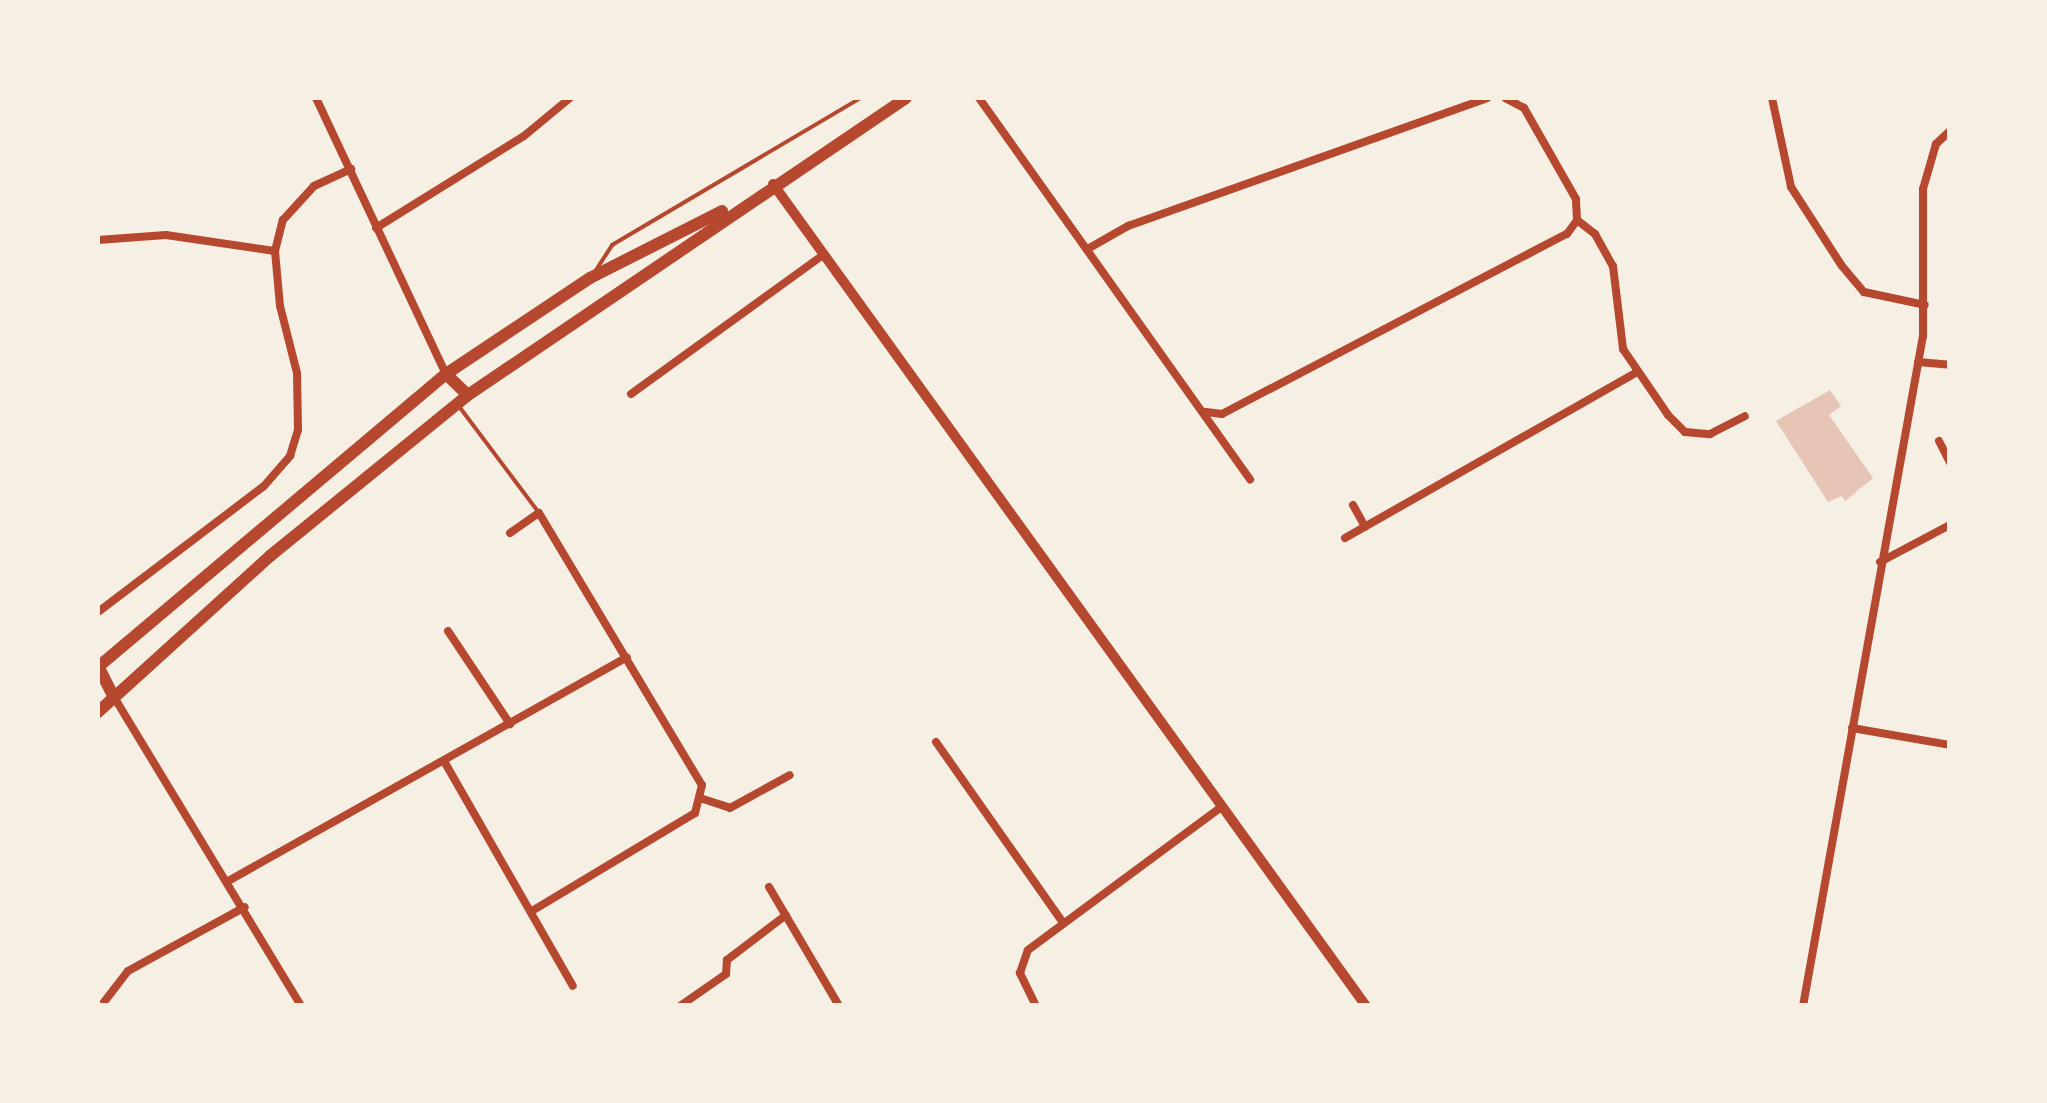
<!DOCTYPE html>
<style>
body{margin:0}
#map{position:relative;width:2047px;height:1103px;overflow:hidden;background:#f6efe4;font-family:Manrope,sans-serif}
div>[style]{position:absolute}
.building>*{inset:0;background:#e6c5b7}
.service>*{height:4px;margin:-2px;padding:0 2px;transform-origin:2px;border-radius:2px;background:#b5482f}
.minor>*{height:8px;margin:-4px;padding:0 4px;transform-origin:4px;border-radius:4px;background:#b5482f}
.tertiary>*{height:10px;margin:-5px;padding:0 5px;transform-origin:5px;border-radius:5px;background:#b5482f}
.primary>*{height:12px;margin:-6px;padding:0 6px;transform-origin:6px;border-radius:6px;background:#b5482f}
span{translate:-50% -50%;white-space:nowrap;text-align:center;line-height:1.15;-webkit-text-stroke:8px #f6efe4;paint-order:stroke}
.frame{position:absolute;inset:0;border:100px solid #f6efe4;pointer-events:none}
</style>
<div id="map">
<div class="building">
<i style="clip-path:polygon(1830px 390px,1841px 406px,1829px 415px,1873px 478px,1845px 501px,1842px 496px,1828px 502px,1776px 421px)"></i>
</div>
<div class="service">
<i style="left:596px;top:270px;width:30px;rotate:-57deg"></i>
<i style="left:612px;top:245px;width:289px;rotate:-30.6deg"></i>
<i style="left:458px;top:405px;width:135px;rotate:53.1deg"></i>
</div>
<div class="minor">
<i style="left:316px;top:98px;width:305px;rotate:64.8deg"></i>
<i style="left:979px;top:98px;width:468px;rotate:54.6deg"></i>
<i style="left:1772px;top:98px;width:91px;rotate:77.9deg"></i>
<i style="left:1791px;top:187px;width:94px;rotate:57.2deg"></i>
<i style="left:1842px;top:266px;width:34px;rotate:50deg"></i>
<i style="left:1864px;top:292px;width:62px;rotate:12deg"></i>
<i style="left:1577px;top:220px;width:23px;rotate:38deg"></i>
<i style="left:1595px;top:234px;width:37px;rotate:61deg"></i>
<i style="left:1613px;top:266px;width:84px;rotate:83.1deg"></i>
<i style="left:1623px;top:349px;width:80px;rotate:55.7deg"></i>
<i style="left:1668px;top:415px;width:24px;rotate:45deg"></i>
<i style="left:1685px;top:432px;width:25px;rotate:5deg"></i>
<i style="left:1710px;top:434px;width:39px;rotate:-27deg"></i>
<i style="left:376px;top:228px;width:174px;rotate:-31.9deg"></i>
<i style="left:524px;top:136px;width:60px;rotate:-39.6deg"></i>
<i style="left:98px;top:240px;width:68px;rotate:-4.2deg"></i>
<i style="left:166px;top:235px;width:110px;rotate:8.4deg"></i>
<i style="left:1091px;top:247px;width:43px;rotate:-29.6deg"></i>
<i style="left:1128px;top:226px;width:381px;rotate:-19.6deg"></i>
<i style="left:1918px;top:362px;width:32px;rotate:5deg"></i>
<i style="left:631px;top:394px;width:233px;rotate:-35.9deg"></i>
<i style="left:1206px;top:412px;width:16px;rotate:7deg"></i>
<i style="left:1222px;top:414px;width:389px;rotate:-27.6deg"></i>
<i style="left:1567px;top:234px;width:17px;rotate:-54deg"></i>
<i style="left:1577px;top:220px;width:21px;rotate:-93deg"></i>
<i style="left:1576px;top:199px;width:105px;rotate:-119.7deg"></i>
<i style="left:1524px;top:108px;width:21px;rotate:-152deg"></i>
<i style="left:1939px;top:441px;width:25px;rotate:63deg"></i>
<i style="left:1353px;top:505px;width:25px;rotate:61deg"></i>
<i style="left:510px;top:533px;width:35px;rotate:-35deg"></i>
<i style="left:539px;top:513px;width:317px;rotate:59.1deg"></i>
<i style="left:702px;top:785px;width:29px;rotate:104deg"></i>
<i style="left:695px;top:813px;width:190px;rotate:149deg"></i>
<i style="left:1345px;top:538px;width:335px;rotate:-29.6deg"></i>
<i style="left:1880px;top:562px;width:79px;rotate:-27.9deg"></i>
<i style="left:98px;top:612px;width:208px;rotate:-37.2deg"></i>
<i style="left:264px;top:486px;width:40px;rotate:-49deg"></i>
<i style="left:290px;top:456px;width:27px;rotate:-73deg"></i>
<i style="left:298px;top:430px;width:57px;rotate:-91deg"></i>
<i style="left:297px;top:373px;width:69px;rotate:-104.2deg"></i>
<i style="left:280px;top:306px;width:55px;rotate:-95.2deg"></i>
<i style="left:275px;top:251px;width:32px;rotate:-76deg"></i>
<i style="left:283px;top:220px;width:46px;rotate:-47.6deg"></i>
<i style="left:314px;top:186px;width:41px;rotate:-24.7deg"></i>
<i style="left:448px;top:631px;width:112px;rotate:56.3deg"></i>
<i style="left:114px;top:697px;width:361px;rotate:58.8deg"></i>
<i style="left:1852px;top:728px;width:99px;rotate:9.8deg"></i>
<i style="left:936px;top:742px;width:219px;rotate:54.9deg"></i>
<i style="left:444px;top:761px;width:259px;rotate:60.2deg"></i>
<i style="left:703px;top:799px;width:28px;rotate:18deg"></i>
<i style="left:730px;top:808px;width:68px;rotate:-28.8deg"></i>
<i style="left:230px;top:880px;width:455px;rotate:-29.3deg"></i>
<i style="left:769px;top:887px;width:138px;rotate:59.5deg"></i>
<i style="left:101px;top:1006px;width:44px;rotate:-52.4deg"></i>
<i style="left:128px;top:971px;width:133px;rotate:-28.7deg"></i>
<i style="left:680px;top:1006px;width:56px;rotate:-34.8deg"></i>
<i style="left:726px;top:974px;width:14px;rotate:-86deg"></i>
<i style="left:727px;top:960px;width:74px;rotate:-37.3deg"></i>
<i style="left:1036px;top:1006px;width:37px;rotate:-116deg"></i>
<i style="left:1020px;top:973px;width:24px;rotate:-71deg"></i>
<i style="left:1028px;top:950px;width:240px;rotate:-36.5deg"></i>
<i style="left:1803px;top:1006px;width:681px;rotate:-79.85deg"></i>
<i style="left:1923px;top:336px;width:147px;rotate:-90deg"></i>
<i style="left:1923px;top:189px;width:47px;rotate:-73.9deg"></i>
<i style="left:1936px;top:144px;width:19px;rotate:-43deg"></i>
</div>
<div class="tertiary">
<i style="left:773px;top:184px;width:1014px;rotate:54.19deg"></i>
</div>
<div class="primary">
<i style="left:446px;top:374px;width:30px;rotate:44deg"></i>
<i style="left:98px;top:666px;width:35px;rotate:63deg"></i>
<i style="left:98px;top:667px;width:455px;rotate:-40.1deg"></i>
<i style="left:446px;top:374px;width:173px;rotate:-33.7deg"></i>
<i style="left:590px;top:278px;width:148px;rotate:-26.9deg"></i>
<i style="left:98px;top:712px;width:232px;rotate:-42.2deg"></i>
<i style="left:270px;top:556px;width:255px;rotate:-39.1deg"></i>
<i style="left:468px;top:395px;width:529px;rotate:-34.14deg"></i>
</div>
<div class="frame"></div>
</div>
